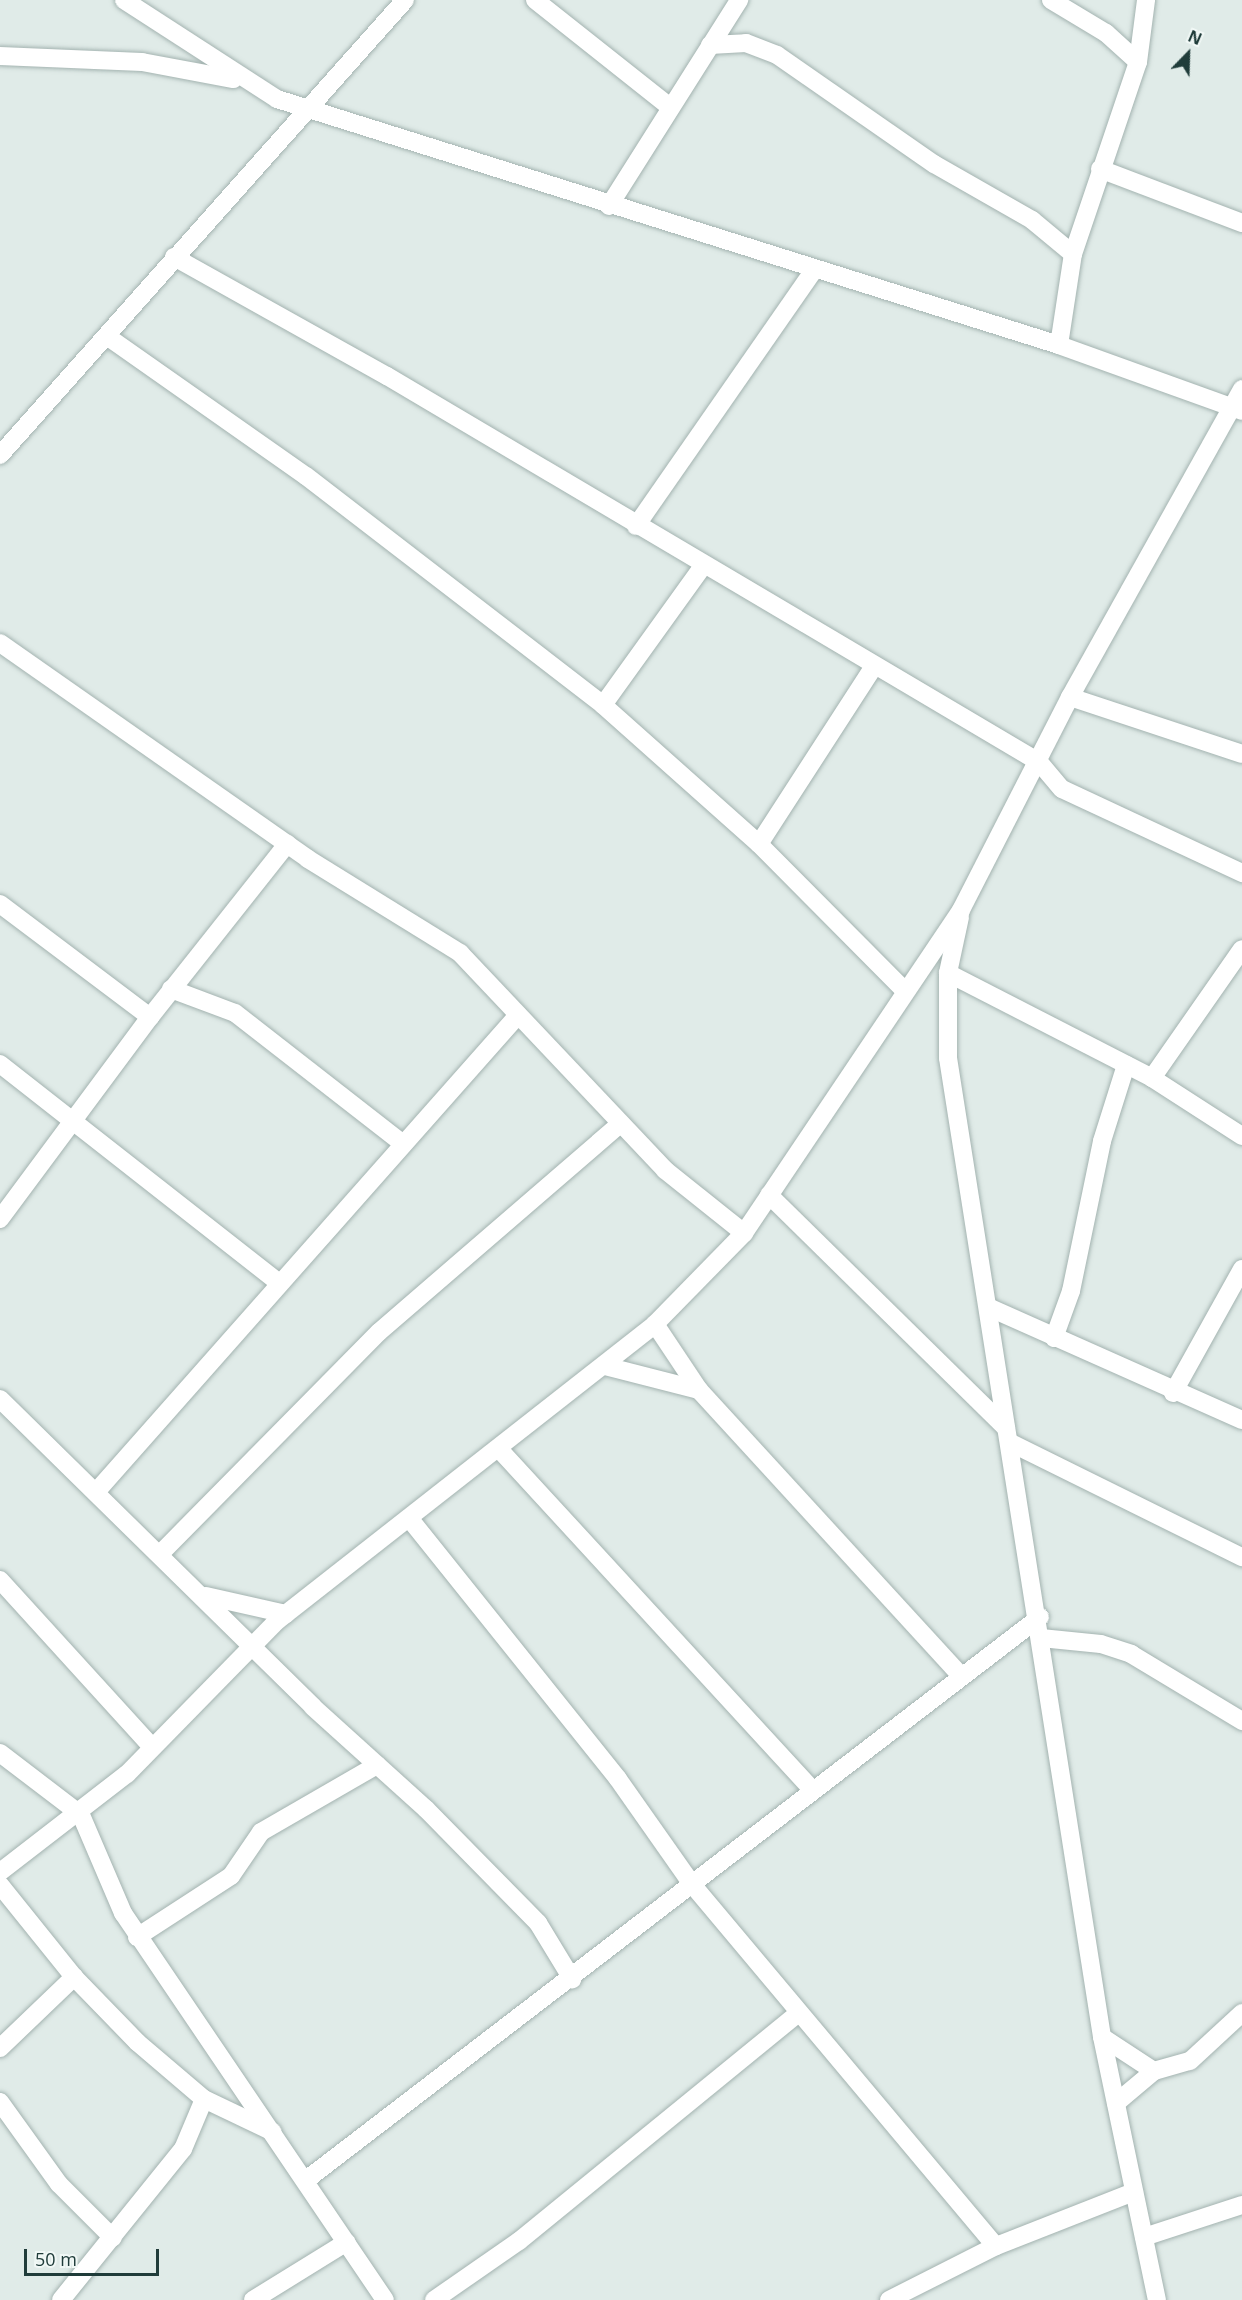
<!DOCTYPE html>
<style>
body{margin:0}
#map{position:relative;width:1242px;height:2300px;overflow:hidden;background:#e0ebe8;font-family:"Open Sans",sans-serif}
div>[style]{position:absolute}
.roads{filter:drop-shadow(0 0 2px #a3b3b0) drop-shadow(0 0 2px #a3b3b0)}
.minor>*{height:18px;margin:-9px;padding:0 9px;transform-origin:9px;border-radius:9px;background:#fff}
span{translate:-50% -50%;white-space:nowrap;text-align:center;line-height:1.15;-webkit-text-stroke:5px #f1f8f6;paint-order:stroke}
.north{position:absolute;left:1158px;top:24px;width:60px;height:60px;-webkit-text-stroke:4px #f1f8f6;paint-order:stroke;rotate:23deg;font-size:16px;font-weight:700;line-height:24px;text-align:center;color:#203c3a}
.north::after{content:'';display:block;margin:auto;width:21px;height:27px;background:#203c3a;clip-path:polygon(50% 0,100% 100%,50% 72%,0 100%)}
.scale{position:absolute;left:24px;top:2249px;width:135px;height:27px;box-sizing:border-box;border:3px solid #203c3a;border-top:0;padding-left:8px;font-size:18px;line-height:21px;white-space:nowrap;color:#203c3a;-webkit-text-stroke:4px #f1f8f6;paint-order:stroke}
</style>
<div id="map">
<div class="roads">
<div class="minor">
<i style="left:124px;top:0;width:182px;rotate:32.9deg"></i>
<i style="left:277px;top:99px;width:820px;rotate:17.46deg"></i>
<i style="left:1059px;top:345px;width:195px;rotate:19.8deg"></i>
<i style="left:535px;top:0;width:172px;rotate:38.4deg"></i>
<i style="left:1051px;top:0;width:64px;rotate:31deg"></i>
<i style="left:1106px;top:33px;width:43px;rotate:42.2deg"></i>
<i style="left:710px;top:45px;width:36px;rotate:-3deg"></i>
<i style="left:746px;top:43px;width:33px;rotate:21deg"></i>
<i style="left:777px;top:55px;width:191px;rotate:34.8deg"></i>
<i style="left:934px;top:164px;width:113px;rotate:29.7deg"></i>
<i style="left:1032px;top:220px;width:53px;rotate:39.7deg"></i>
<i style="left:0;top:56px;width:142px;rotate:2.4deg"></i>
<i style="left:142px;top:62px;width:93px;rotate:10.6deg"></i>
<i style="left:1100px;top:169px;width:152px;rotate:20.8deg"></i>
<i style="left:609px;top:206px;width:244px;rotate:-57.7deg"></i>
<i style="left:174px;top:257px;width:244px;rotate:29.2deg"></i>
<i style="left:387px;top:376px;width:758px;rotate:30.63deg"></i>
<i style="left:1039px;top:762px;width:35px;rotate:50deg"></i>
<i style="left:1062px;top:789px;width:199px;rotate:25deg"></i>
<i style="left:108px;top:337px;width:242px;rotate:35.1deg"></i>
<i style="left:306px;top:476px;width:375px;rotate:37.6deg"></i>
<i style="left:603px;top:705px;width:209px;rotate:41.7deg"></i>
<i style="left:759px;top:844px;width:206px;rotate:45.2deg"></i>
<i style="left:1059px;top:345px;width:92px;rotate:-81.3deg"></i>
<i style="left:1073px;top:254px;width:203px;rotate:-71.3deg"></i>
<i style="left:1138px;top:62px;width:63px;rotate:-82.6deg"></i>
<i style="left:0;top:455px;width:609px;rotate:-48.33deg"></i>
<i style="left:636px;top:526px;width:310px;rotate:-55.2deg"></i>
<i style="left:0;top:643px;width:376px;rotate:35deg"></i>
<i style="left:308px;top:859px;width:179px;rotate:31.7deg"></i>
<i style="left:460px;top:953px;width:299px;rotate:46.6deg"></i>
<i style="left:665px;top:1170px;width:101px;rotate:38.6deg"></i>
<i style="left:1070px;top:697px;width:181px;rotate:18.3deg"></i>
<i style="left:603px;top:705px;width:171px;rotate:-54.3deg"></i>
<i style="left:759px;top:844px;width:212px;rotate:-57.1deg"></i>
<i style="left:0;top:904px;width:188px;rotate:37deg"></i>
<i style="left:960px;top:917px;width:57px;rotate:102.1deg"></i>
<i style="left:948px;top:973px;width:85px;rotate:90deg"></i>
<i style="left:948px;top:1058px;width:991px;rotate:81.06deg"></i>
<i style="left:1102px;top:2037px;width:269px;rotate:78.2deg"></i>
<i style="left:948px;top:973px;width:229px;rotate:27.2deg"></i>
<i style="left:1152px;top:1078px;width:107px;rotate:32.8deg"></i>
<i style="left:171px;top:989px;width:68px;rotate:20.6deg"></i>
<i style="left:235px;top:1013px;width:212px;rotate:37.9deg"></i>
<i style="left:0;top:1064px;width:355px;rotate:38.1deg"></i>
<i style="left:1152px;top:1078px;width:157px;rotate:-55.1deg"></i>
<i style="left:769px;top:1195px;width:332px;rotate:44.5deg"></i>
<i style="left:0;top:1219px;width:252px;rotate:-53.4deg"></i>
<i style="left:150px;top:1017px;width:221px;rotate:-51.6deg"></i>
<i style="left:988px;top:1307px;width:278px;rotate:24deg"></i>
<i style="left:655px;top:1324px;width:79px;rotate:56.3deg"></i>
<i style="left:699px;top:1390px;width:388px;rotate:47.5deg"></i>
<i style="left:1054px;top:1338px;width:50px;rotate:-70.1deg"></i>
<i style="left:1071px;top:1291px;width:153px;rotate:-78.3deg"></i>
<i style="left:1102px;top:1141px;width:80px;rotate:-72.5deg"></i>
<i style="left:605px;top:1366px;width:97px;rotate:14.3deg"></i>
<i style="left:1173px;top:1393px;width:142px;rotate:-60.9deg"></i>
<i style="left:0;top:1399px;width:439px;rotate:44.5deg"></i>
<i style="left:313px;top:1707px;width:152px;rotate:42.1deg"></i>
<i style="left:426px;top:1809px;width:160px;rotate:45.5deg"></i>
<i style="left:538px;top:1923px;width:66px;rotate:58.7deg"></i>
<i style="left:1009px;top:1442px;width:260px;rotate:26.3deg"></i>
<i style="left:499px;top:1449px;width:464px;rotate:47.4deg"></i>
<i style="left:96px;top:1492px;width:637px;rotate:-48.5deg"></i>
<i style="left:409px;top:1518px;width:334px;rotate:51.3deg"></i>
<i style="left:618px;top:1779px;width:127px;rotate:54.9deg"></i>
<i style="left:691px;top:1883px;width:474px;rotate:50deg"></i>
<i style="left:161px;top:1553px;width:310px;rotate:-45.4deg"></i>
<i style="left:379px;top:1332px;width:318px;rotate:-40.8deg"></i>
<i style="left:0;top:1580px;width:226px;rotate:47.7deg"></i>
<i style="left:206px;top:1596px;width:82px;rotate:12.7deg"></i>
<i style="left:1041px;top:1638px;width:60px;rotate:5.7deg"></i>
<i style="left:1101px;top:1644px;width:32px;rotate:18deg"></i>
<i style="left:1131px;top:1654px;width:130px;rotate:31.1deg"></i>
<i style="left:0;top:1753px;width:102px;rotate:37.4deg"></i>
<i style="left:81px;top:1815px;width:107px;rotate:66.8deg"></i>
<i style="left:123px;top:1913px;width:467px;rotate:55.9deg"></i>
<i style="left:0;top:1872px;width:160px;rotate:-37.7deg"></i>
<i style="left:127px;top:1774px;width:216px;rotate:-45.6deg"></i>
<i style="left:278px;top:1620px;width:479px;rotate:-38.1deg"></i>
<i style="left:655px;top:1324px;width:127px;rotate:-45.6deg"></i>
<i style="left:744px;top:1233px;width:389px;rotate:-56.1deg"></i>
<i style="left:961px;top:910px;width:239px;rotate:-62.9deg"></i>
<i style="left:1070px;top:697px;width:353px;rotate:-60.8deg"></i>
<i style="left:0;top:1885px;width:118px;rotate:51.2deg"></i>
<i style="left:74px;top:1977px;width:91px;rotate:45.9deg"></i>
<i style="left:137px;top:2042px;width:88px;rotate:40.4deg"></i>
<i style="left:204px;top:2099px;width:76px;rotate:25.6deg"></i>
<i style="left:137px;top:1937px;width:112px;rotate:-33deg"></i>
<i style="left:231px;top:1876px;width:53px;rotate:-55.7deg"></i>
<i style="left:261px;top:1832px;width:134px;rotate:-30deg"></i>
<i style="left:1102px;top:2037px;width:62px;rotate:33.2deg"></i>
<i style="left:0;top:2048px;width:103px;rotate:-43.8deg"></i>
<i style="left:0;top:2102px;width:101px;rotate:54.3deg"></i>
<i style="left:59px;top:2184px;width:76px;rotate:45deg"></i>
<i style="left:1116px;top:2103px;width:50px;rotate:-40.1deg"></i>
<i style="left:1154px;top:2071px;width:37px;rotate:-16deg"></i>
<i style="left:1190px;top:2061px;width:71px;rotate:-42.7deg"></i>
<i style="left:306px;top:2180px;width:925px;rotate:-37.49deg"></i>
<i style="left:1144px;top:2237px;width:103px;rotate:-18.1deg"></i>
<i style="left:61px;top:2300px;width:194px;rotate:-51.1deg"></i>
<i style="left:183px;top:2149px;width:54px;rotate:-67.2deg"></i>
<i style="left:253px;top:2300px;width:110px;rotate:-31.7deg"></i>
<i style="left:434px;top:2300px;width:103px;rotate:-34.8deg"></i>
<i style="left:519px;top:2241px;width:361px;rotate:-39.2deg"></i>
<i style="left:889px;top:2300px;width:120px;rotate:-26.8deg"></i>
<i style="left:996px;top:2246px;width:148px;rotate:-21.4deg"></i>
</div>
</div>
<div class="north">N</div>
<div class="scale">50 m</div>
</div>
